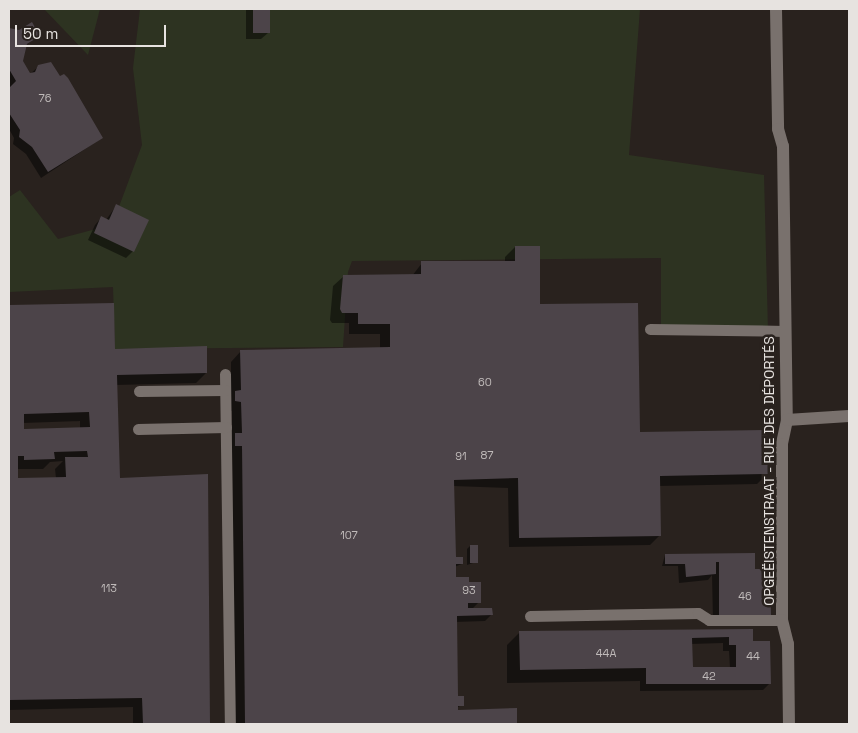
<!DOCTYPE html>
<meta charset="utf-8">
<style>
body{margin:0}
#map{position:relative;width:858px;height:733px;overflow:hidden;background:#29221e;font-family:"Space Grotesk",sans-serif}
div>[style]{position:absolute}
.green>*{inset:0;background:#2d3321}
.shadow>*{inset:0;background:#0007}
.building>*{inset:0;background:#4c4449;transform-origin:0 0}
.service>*{height:11px;margin:-5.5px;padding:0 5.5px;transform-origin:5.5px;border-radius:5.5px;background:#79716d}
.minor>*{height:12px;margin:-6px;padding:0 6px;transform-origin:6px;border-radius:6px;background:#79716d}
span{translate:-50% -50%;white-space:nowrap;text-align:center;line-height:1.15;-webkit-text-stroke:5px #29221e;paint-order:stroke}
.number-label{font-size:11px;color:#c0bbba}
.number-label span{-webkit-text-stroke-width:0}
.street-label{font-size:14px;color:#e7e3e0}
.frame{position:absolute;inset:0;border:10px solid #e7e3e0;pointer-events:none}
.scale{position:absolute;left:15px;top:25px;width:151px;height:22px;box-sizing:border-box;border:2px solid #e7e3e0;border-top:0;padding-left:6px;font-size:15px;line-height:18px;white-space:nowrap;color:#e7e3e0;-webkit-text-stroke:4px #29221e;paint-order:stroke}
</style>
<div id="map">
<div class="green">
<i style="clip-path:polygon(44px 9px,100px 9px,88px 55px)"></i>
<i style="clip-path:polygon(140px 9px,640px 9px,629px 155px,764px 175px,768px 330px,661px 327px,661px 258px,352px 261px,348px 272px,343px 347px,115px 349px,113px 287px,9px 292px,9px 197px,20px 190px,58px 239px,96px 229px,117px 212px,142px 145px,133px 68px)"></i>
</div>
<div class="shadow">
<i style="clip-path:polygon(246px 9px,269px 9px,268px 33px,261px 39px,246px 39px)"></i>
<i style="clip-path:polygon(9px 29px,38px 36px,25px 46px,22px 61px,29px 75px,39px 66px,102px 138px,41px 178px,26px 154px,13px 144px,14px 138px,9px 129px)"></i>
<i style="clip-path:polygon(116px 206px,133px 251px,126px 258px,88px 240px,95px 225px,101px 218px,106px 220px)"></i>
<i style="clip-path:polygon(515px 247px,539px 307px,638px 433px,767px 474px,757px 484px,659px 486px,660px 535px,650px 545px,509px 547px,508px 488px,453px 486px,454px 561px,462px 564px,454px 567px,455px 581px,467px 583px,479px 602px,472px 609px,491px 615px,485px 621px,455px 622px,456px 699px,462px 705px,456px 708px,457px 713px,516px 710px,515px 724px,235px 724px,232px 456px,226px 456px,226px 444px,232px 438px,232px 411px,225px 410px,225px 402px,231px 396px,231px 362px,241px 351px,380px 349px,380px 334px,349px 334px,349px 323px,332px 323px,330px 320px,333px 286px,344px 276px,412px 276px,422px 263px,505px 263px,505px 257px)"></i>
<i style="clip-path:polygon(evenodd,113px 304px,114px 350px,206px 373px,196px 383px,116px 385px,119px 479px,206px 476px,208px 724px,133px 724px,133px 707px,9px 710px,9px 306px,113px 304px,80px 421px,80px 429px,23px 431px,23px 423px,80px 421px,113px 304px,63px 461px,55px 469px,56px 478px,17px 479px,17px 469px,43px 469px,50px 462px,63px 461px)"></i>
<i style="clip-path:polygon(470px 546px,476px 562px,467px 565px,467px 549px)"></i>
<i style="clip-path:polygon(754px 554px,754px 571px,769px 570px,713px 621px,712px 575px,708px 580px,679px 583px,678px 566px,662px 566px,665px 555px)"></i>
<i style="clip-path:polygon(evenodd,752px 630px,752px 642px,770px 683px,763px 690px,640px 691px,640px 681px,507px 683px,507px 645px,520px 632px,752px 630px,723px 643px,723px 651px,729px 651px,730px 668px,691px 669px,691px 644px,723px 643px)"></i>
</div>
<div class="building">
<i style="left:253px;top:9px;width:17px;height:24px"></i>
<i style="clip-path:polygon(32px 22px,40px 36px,27px 44px,23px 61px,30px 73px,35px 72px,38px 65px,51px 62px,60px 76px,64px 74px,68px 78px,103px 138px,48px 172px,32px 147px,19px 137px,20px 130px,9px 113px,9px 88px,16px 81px,9px 69px,9px 28px,19px 30px)"></i>
<i style="clip-path:polygon(116px 204px,149px 220px,134px 252px,94px 233px,101px 216px,109px 220px)"></i>
<i style="clip-path:polygon(515px 246px,540px 246px,540px 304px,638px 303px,640px 432px,767px 430px,768px 474px,660px 476px,661px 536px,519px 538px,518px 478px,454px 480px,456px 557px,463px 557px,463px 564px,456px 564px,456px 577px,469px 577px,469px 582px,481px 582px,481px 603px,468px 603px,468px 608px,492px 608px,493px 615px,457px 616px,458px 696px,464px 696px,464px 706px,458px 706px,458px 710px,517px 708px,517px 724px,245px 724px,242px 446px,235px 446px,235px 433px,242px 433px,241px 402px,235px 401px,235px 391px,241px 390px,240px 350px,390px 347px,390px 324px,358px 324px,358px 313px,342px 313px,340px 309px,343px 275px,421px 274px,421px 261px,515px 261px)"></i>
<i style="clip-path:polygon(evenodd,114px 303px,115px 349px,207px 346px,207px 373px,117px 375px,120px 478px,208px 474px,210px 724px,143px 724px,142px 698px,9px 700px,9px 305px,114px 303px,89px 412px,90px 427px,24px 429px,24px 414px,89px 412px,114px 303px,87px 451px,88px 457px,65px 457px,66px 477px,18px 478px,18px 456px,24px 456px,24px 460px,55px 459px,54px 452px,87px 451px)"></i>
<i style="left:470px;top:545px;width:8px;height:18px"></i>
<i style="clip-path:polygon(755px 553px,755px 569px,770px 569px,771px 615px,719px 615px,719px 562px,716px 562px,716px 574px,686px 577px,685px 564px,665px 564px,665px 554px)"></i>
<i style="clip-path:polygon(evenodd,753px 629px,753px 641px,770px 641px,771px 684px,646px 684px,646px 668px,520px 670px,519px 631px,753px 629px,729px 637px,729px 645px,736px 645px,736px 667px,693px 667px,692px 638px,729px 637px)"></i>
</div>
<div class="service">
<i style="left:650px;top:329px;width:135px;rotate:0.8deg"></i>
<i style="left:225px;top:374px;width:350px;rotate:89.2deg"></i>
<i style="left:139px;top:391px;width:86px;rotate:-0.7deg"></i>
<i style="left:138px;top:429px;width:88px;rotate:-1.3deg"></i>
<i style="left:530px;top:616px;width:168px;rotate:-1deg"></i>
<i style="left:698px;top:613px;width:13px;rotate:32deg"></i>
<i style="left:709px;top:620px;width:73px"></i>
</div>
<div class="minor">
<i style="left:776px;top:9px;width:120px;rotate:89deg"></i>
<i style="left:778px;top:129px;width:18px;rotate:74deg"></i>
<i style="left:783px;top:146px;width:274px;rotate:89.2deg"></i>
<i style="left:787px;top:420px;width:25px;rotate:102deg"></i>
<i style="left:782px;top:444px;width:176px;rotate:90deg"></i>
<i style="left:782px;top:620px;width:25px;rotate:76deg"></i>
<i style="left:788px;top:644px;width:80px;rotate:89.3deg"></i>
<i style="left:787px;top:420px;width:62px;rotate:-3.7deg"></i>
</div>
<div class="number-label">
<span style="left:45px;top:98px">76</span>
<span style="left:485px;top:382px">60</span>
<span style="left:487px;top:455px">87</span>
<span style="left:461px;top:456px">91</span>
<span style="left:349px;top:535px">107</span>
<span style="left:109px;top:588px">113</span>
<span style="left:469px;top:590px">93</span>
<span style="left:745px;top:596px">46</span>
<span style="left:606px;top:653px">44A</span>
<span style="left:753px;top:656px">44</span>
<span style="left:709px;top:676px">42</span>
</div>
<div class="street-label">
<span style="left:769px;top:471px;rotate:-90deg">OPGEËISTENSTRAAT - RUE DES DÉPORTÉS</span>
</div>
<div class="frame"></div>
<div class="scale">50 m</div>
</div>
